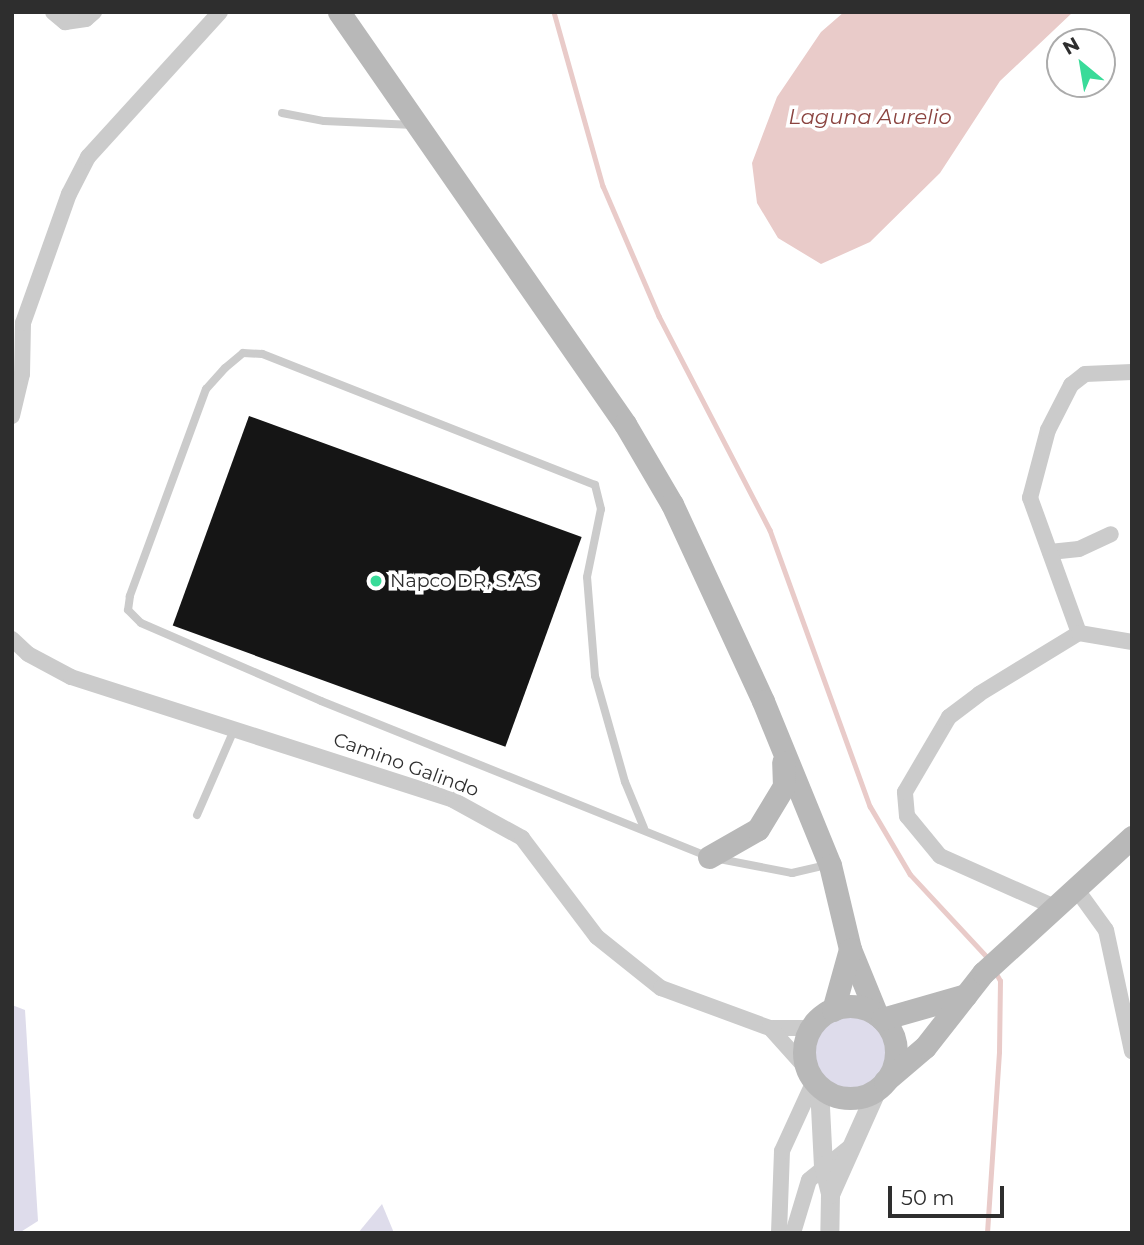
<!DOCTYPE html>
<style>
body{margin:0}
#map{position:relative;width:1144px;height:1245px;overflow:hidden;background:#fff;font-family:Montserrat,sans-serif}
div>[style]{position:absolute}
.green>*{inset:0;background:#dedceb}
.round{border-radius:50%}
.water>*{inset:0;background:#e9cbc9}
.stream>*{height:4.5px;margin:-2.25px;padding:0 2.25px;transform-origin:2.25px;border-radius:2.25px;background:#e9cbc9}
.building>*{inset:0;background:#151515;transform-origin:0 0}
.service>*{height:8px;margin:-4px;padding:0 4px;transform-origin:4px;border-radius:4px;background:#cbcbcb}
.minor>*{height:16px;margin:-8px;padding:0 8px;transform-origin:8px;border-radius:8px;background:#cbcbcb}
.tertiary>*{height:19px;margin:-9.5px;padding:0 9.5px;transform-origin:9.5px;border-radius:9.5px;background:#cbcbcb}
.secondary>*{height:23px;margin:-11.5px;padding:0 11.5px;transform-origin:11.5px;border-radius:11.5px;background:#b8b8b8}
.secondary>.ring{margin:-11.5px;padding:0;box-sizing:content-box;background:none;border:23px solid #b8b8b8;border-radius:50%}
.dots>*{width:19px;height:19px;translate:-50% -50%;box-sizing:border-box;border:4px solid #fff;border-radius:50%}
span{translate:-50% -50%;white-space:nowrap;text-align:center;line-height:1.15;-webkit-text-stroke:7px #fff;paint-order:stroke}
.poi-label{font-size:19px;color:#2e2e2e}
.left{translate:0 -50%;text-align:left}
.street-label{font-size:19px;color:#2e2e2e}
.water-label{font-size:21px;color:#8b4440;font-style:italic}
.frame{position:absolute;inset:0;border:14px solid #2e2e2e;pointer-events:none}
.north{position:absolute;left:1046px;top:28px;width:70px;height:70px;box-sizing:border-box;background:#fff;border:2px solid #ababab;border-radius:50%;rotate:330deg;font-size:19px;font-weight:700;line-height:28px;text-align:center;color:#2e2e2e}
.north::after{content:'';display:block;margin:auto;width:24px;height:32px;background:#39db99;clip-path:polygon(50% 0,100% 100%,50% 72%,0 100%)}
.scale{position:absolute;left:888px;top:1186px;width:116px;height:32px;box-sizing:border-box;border:4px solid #2e2e2e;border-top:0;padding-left:9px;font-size:21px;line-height:24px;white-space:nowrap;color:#2e2e2e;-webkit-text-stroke:5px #fff;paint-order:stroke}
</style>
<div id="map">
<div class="green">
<i style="clip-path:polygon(12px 1005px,25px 1010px,38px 1221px,19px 1233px,12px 1233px)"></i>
<i class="round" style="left:809px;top:1013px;width:80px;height:80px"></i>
<i style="clip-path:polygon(382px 1204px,394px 1233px,358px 1233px)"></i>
</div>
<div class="water">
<i style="clip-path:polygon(844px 12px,1073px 12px,1000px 81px,940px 173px,870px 242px,821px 264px,778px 238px,757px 203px,752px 163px,777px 97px,821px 32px)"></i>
</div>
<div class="stream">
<i style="left:554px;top:12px;width:181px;rotate:74.3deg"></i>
<i style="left:603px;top:186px;width:142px;rotate:66.7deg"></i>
<i style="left:659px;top:316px;width:241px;rotate:62.6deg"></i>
<i style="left:770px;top:530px;width:294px;rotate:70.1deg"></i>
<i style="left:870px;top:806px;width:79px;rotate:59.5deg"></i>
<i style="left:910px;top:874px;width:116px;rotate:47.1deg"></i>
<i style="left:987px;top:1233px;width:181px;rotate:-86.2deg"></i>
<i style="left:999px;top:1052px;width:71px;rotate:-89.2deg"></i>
<i style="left:1000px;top:981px;width:13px;rotate:-119deg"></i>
</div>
<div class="building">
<i style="left:249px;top:416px;width:354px;height:223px;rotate:20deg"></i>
</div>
<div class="service">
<i style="left:282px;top:113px;width:43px;rotate:10.8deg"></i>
<i style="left:324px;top:121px;width:90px;rotate:2.5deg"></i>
<i style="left:197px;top:815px;width:93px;rotate:-66.5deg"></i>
<i style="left:644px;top:828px;width:50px;rotate:-112.4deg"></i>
<i style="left:625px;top:782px;width:110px;rotate:-105.8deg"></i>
<i style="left:595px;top:676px;width:99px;rotate:-94.6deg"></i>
<i style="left:587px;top:577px;width:69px;rotate:-78.4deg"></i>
<i style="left:601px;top:509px;width:25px;rotate:-104deg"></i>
<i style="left:595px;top:485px;width:358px;rotate:-158.5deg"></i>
<i style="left:262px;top:354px;width:19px;rotate:-177deg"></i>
<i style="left:243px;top:353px;width:23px;rotate:140deg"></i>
<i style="left:225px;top:368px;width:28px;rotate:132deg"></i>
<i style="left:206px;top:389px;width:221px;rotate:110.2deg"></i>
<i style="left:130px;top:596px;width:14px;rotate:98deg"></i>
<i style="left:128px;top:610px;width:18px;rotate:45deg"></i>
<i style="left:141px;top:623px;width:196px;rotate:23.4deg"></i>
<i style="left:321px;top:701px;width:418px;rotate:21.9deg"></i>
<i style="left:709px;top:857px;width:85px;rotate:10.9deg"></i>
<i style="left:792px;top:873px;width:36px;rotate:-13deg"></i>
</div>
<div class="minor">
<i style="left:53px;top:12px;width:16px;rotate:40deg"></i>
<i style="left:65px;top:22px;width:21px;rotate:-8deg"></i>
<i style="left:86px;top:19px;width:11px;rotate:-41deg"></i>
<i style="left:12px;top:416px;width:43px;rotate:-76.6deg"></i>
<i style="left:22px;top:374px;width:51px;rotate:-88.9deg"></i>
<i style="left:23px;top:323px;width:137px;rotate:-70.4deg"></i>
<i style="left:69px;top:194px;width:42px;rotate:-62.8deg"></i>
<i style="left:88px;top:157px;width:196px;rotate:-47.7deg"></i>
<i style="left:1050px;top:552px;width:29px;rotate:-6deg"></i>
<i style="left:1079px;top:549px;width:35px;rotate:-25deg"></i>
<i style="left:1079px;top:633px;width:144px;rotate:-109.9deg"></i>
<i style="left:1030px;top:498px;width:70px;rotate:-75.2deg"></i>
<i style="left:1048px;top:430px;width:51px;rotate:-62.9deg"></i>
<i style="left:1071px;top:385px;width:18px;rotate:-38deg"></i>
<i style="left:1085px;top:374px;width:47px;rotate:-2.4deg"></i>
<i style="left:12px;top:639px;width:22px;rotate:43deg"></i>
<i style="left:28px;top:654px;width:49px;rotate:28.1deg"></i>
<i style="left:71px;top:677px;width:401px;rotate:17.8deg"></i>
<i style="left:453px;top:800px;width:79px;rotate:28.8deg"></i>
<i style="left:522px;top:838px;width:124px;rotate:52.9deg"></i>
<i style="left:597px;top:937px;width:82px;rotate:38.6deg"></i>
<i style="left:661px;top:988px;width:116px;rotate:20.2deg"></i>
<i style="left:770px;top:1028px;width:41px"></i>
<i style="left:1077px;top:890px;width:49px;rotate:54.1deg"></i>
<i style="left:1106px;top:930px;width:124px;rotate:77.9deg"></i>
<i style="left:1057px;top:908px;width:128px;rotate:-156deg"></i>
<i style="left:940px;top:856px;width:52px;rotate:-129.5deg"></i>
<i style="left:907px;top:816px;width:24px;rotate:-95deg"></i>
<i style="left:905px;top:792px;width:87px;rotate:-59.6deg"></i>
<i style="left:949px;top:717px;width:38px;rotate:-37deg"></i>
<i style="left:979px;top:694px;width:117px;rotate:-31.4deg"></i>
<i style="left:1079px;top:633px;width:54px;rotate:9.6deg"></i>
<i style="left:770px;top:1028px;width:54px;rotate:48deg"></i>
<i style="left:779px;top:1233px;width:82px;rotate:-87.9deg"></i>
<i style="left:782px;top:1151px;width:77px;rotate:-65.4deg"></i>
<i style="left:793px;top:1233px;width:55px;rotate:-73.2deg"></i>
<i style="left:809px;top:1180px;width:51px;rotate:-38.7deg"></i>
</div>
<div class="tertiary">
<i style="left:819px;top:1087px;width:78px;rotate:87.1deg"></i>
<i style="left:823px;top:1165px;width:30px;rotate:76deg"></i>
<i style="left:830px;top:1194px;width:39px;rotate:91deg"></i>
<i style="left:830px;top:1194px;width:115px;rotate:-65.9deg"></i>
</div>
<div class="secondary">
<i style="left:339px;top:12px;width:502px;rotate:55.23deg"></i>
<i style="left:625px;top:424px;width:93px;rotate:59.6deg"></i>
<i style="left:672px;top:504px;width:217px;rotate:65.2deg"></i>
<i style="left:763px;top:701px;width:177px;rotate:67.8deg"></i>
<i style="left:830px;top:865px;width:86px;rotate:76.6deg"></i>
<i style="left:850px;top:949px;width:71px;rotate:67.8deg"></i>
<i style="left:709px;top:857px;width:56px;rotate:-29.7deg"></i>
<i style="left:758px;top:829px;width:50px;rotate:-58.8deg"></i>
<i style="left:784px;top:786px;width:24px;rotate:-92deg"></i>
<i class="ring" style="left:804px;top:1006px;width:69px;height:69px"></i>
<i style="left:833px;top:1010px;width:63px;rotate:-74.4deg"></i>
<i style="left:882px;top:1019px;width:87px;rotate:-15.9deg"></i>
<i style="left:885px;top:1081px;width:52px;rotate:-40.4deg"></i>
<i style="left:925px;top:1047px;width:94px;rotate:-51.9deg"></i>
<i style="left:983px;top:973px;width:202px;rotate:-42.4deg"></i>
</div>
<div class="dots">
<i style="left:376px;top:581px;background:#39db99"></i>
</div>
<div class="poi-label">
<span class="left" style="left:390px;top:581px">Napco DR, S.AS</span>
</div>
<div class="street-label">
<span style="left:406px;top:765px;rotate:20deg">Camino Galindo</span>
</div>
<div class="water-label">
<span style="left:870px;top:117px">Laguna Aurelio</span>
</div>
<div class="frame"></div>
<div class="north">N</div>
<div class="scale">50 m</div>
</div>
